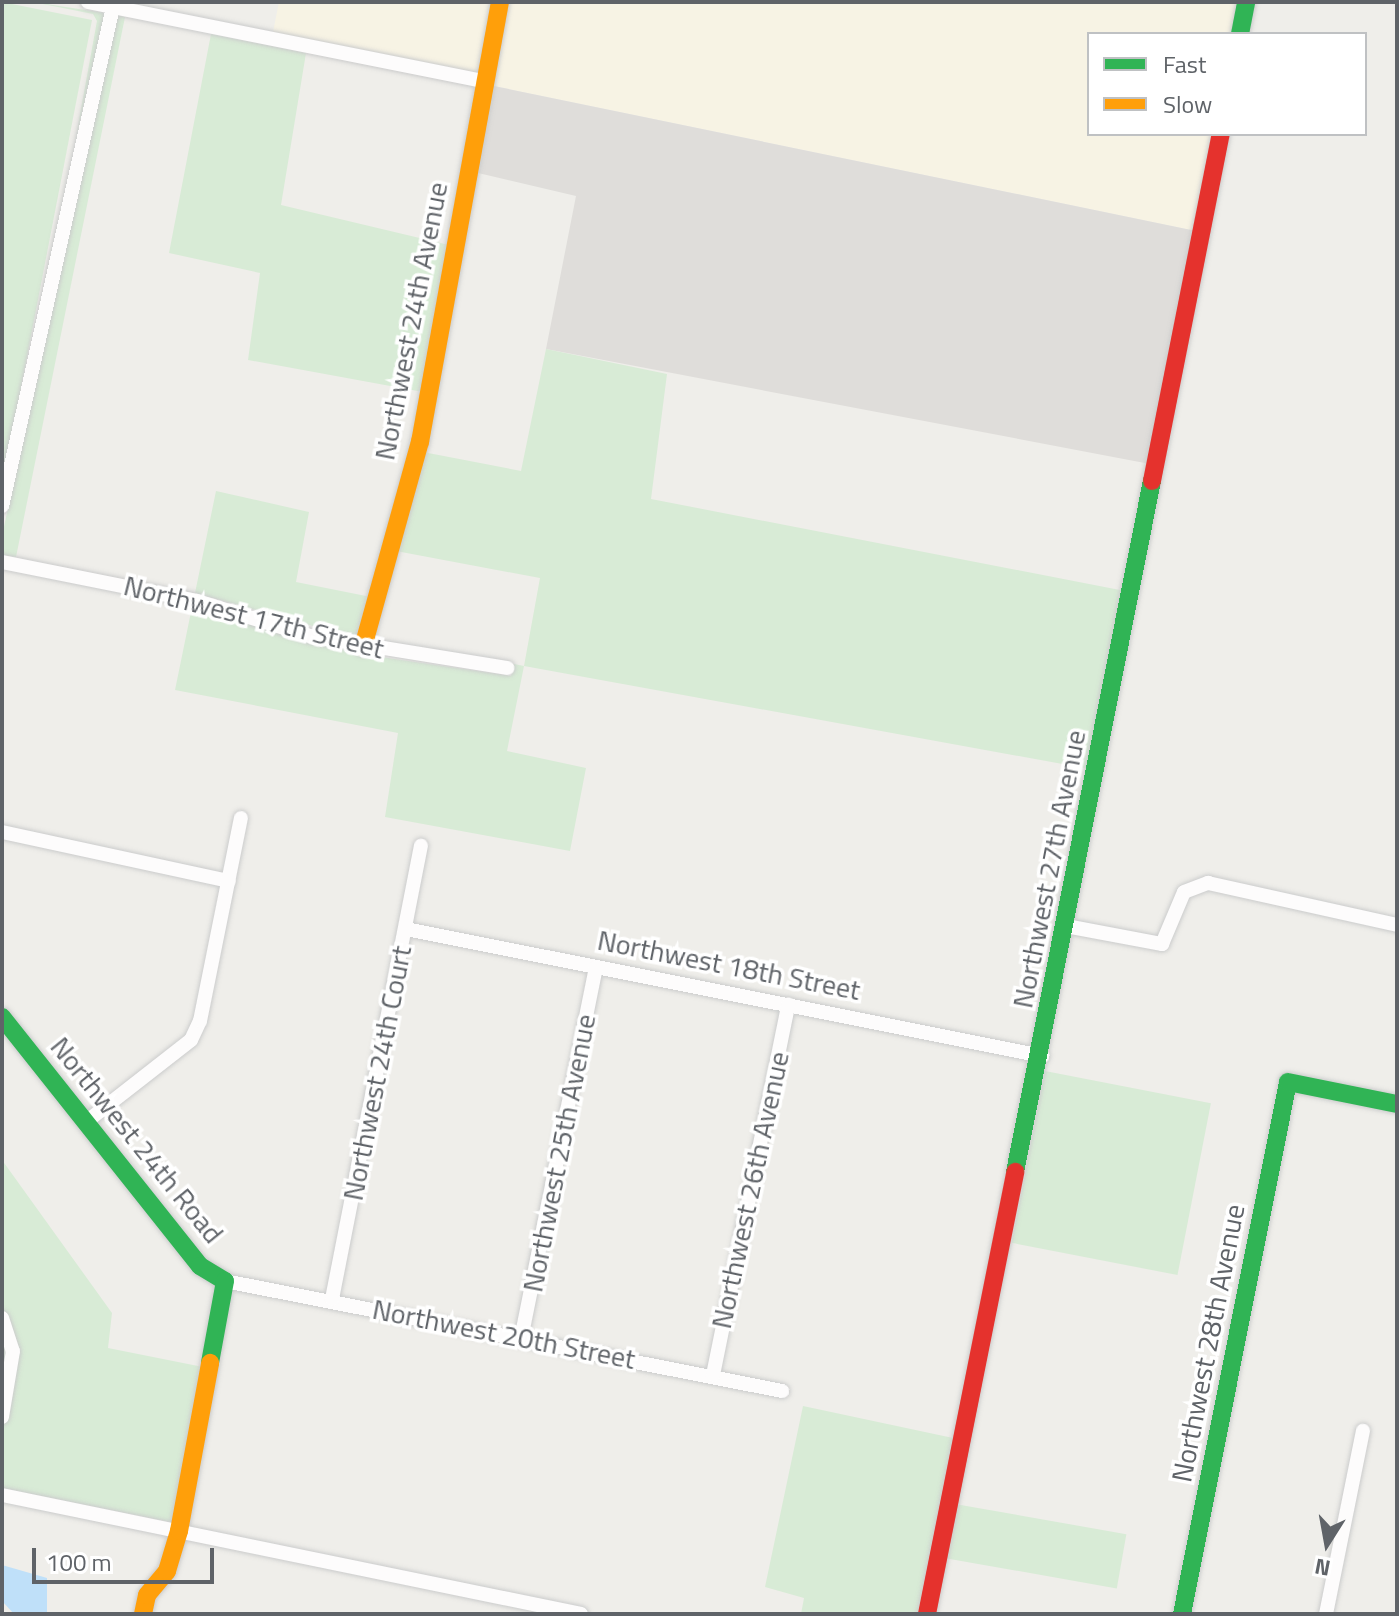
<!DOCTYPE html>
<style>
body{margin:0}
#map{position:relative;width:1399px;height:1616px;overflow:hidden;background:#efeeea;font-family:"Titillium Web",sans-serif}
div>[style]{position:absolute}
.commercial>*{inset:0;background:#f7f3e4}
.industrial>*{inset:0;background:#dfddda}
.green>*{inset:0;background:#d8ebd6;transform-origin:0 0}
.water>*{inset:0;background:#bfe0f9}
.roads{filter:drop-shadow(0 0 2px #cbcccc) drop-shadow(0 0 2px #cbcccc)}
.street>*{height:14px;margin:-7px;padding:0 7px;transform-origin:7px;border-radius:7px;background:#fdfcfc}
.fast>*{height:18px;margin:-9px;padding:0 9px;transform-origin:9px;border-radius:9px;background:#30b455}
.slow>*{height:18px;margin:-9px;padding:0 9px;transform-origin:9px;border-radius:9px;background:#ff9f0a}
.jam>*{height:18px;margin:-9px;padding:0 9px;transform-origin:9px;border-radius:9px;background:#e5322d}
span{translate:-50% -50%;white-space:nowrap;text-align:center;line-height:1.15;-webkit-text-stroke:7px #fff;paint-order:stroke}
.street-label{font-size:28px;color:#5f6368}
.frame{position:absolute;inset:0;border:4px solid #5f6368;pointer-events:none}
.legend{position:absolute;left:1087px;top:32px;width:280px;height:104px;box-sizing:border-box;background:#fff;border:2px solid #bfc1c3;margin:0;padding:10px 14px;list-style:none;font-size:24px;color:#5f6368}
.legend li{display:flex;align-items:center;gap:16px;height:40px}
.legend b{width:40px;border:2px solid #bfc1c3}
.north{position:absolute;left:1287px;top:1504px;width:80px;height:80px;-webkit-text-stroke:6px #fff;paint-order:stroke;rotate:191deg;font-size:22px;font-weight:700;line-height:32px;text-align:center;color:#5f6368}
.north::after{content:'';display:block;margin:auto;width:28px;height:36px;background:#5f6368;clip-path:polygon(50% 0,100% 100%,50% 72%,0 100%)}
.scale{position:absolute;left:32px;top:1548px;width:182px;height:36px;box-sizing:border-box;border:4px solid #5f6368;border-top:0;padding-left:10px;font-size:24px;line-height:28px;white-space:nowrap;color:#5f6368;-webkit-text-stroke:6px #fff;paint-order:stroke}
</style>
<div id="map">
<div class="commercial">
<i style="clip-path:polygon(279px 2px,493px 2px,479px 73px,273px 32px)"></i>
<i style="clip-path:polygon(506px 2px,1240px 2px,1234px 34px,1089px 34px,1089px 134px,1214px 134px,1196px 231px,489px 85px)"></i>
</div>
<div class="industrial">
<i style="clip-path:polygon(489px 85px,1196px 231px,1150px 464px,546px 349px,576px 196px,474px 172px)"></i>
</div>
<div class="green">
<i style="clip-path:polygon(2px 2px,92px 20px,2px 486px)"></i>
<i style="clip-path:polygon(33px 2px,105px 13px,75px 142px,97px 21px,93px 14px)"></i>
<i style="clip-path:polygon(117px 15px,125px 17px,16px 557px,2px 555px,3px 531px)"></i>
<i style="clip-path:polygon(211px 34px,306px 53px,281px 205px,449px 245px,423px 392px,248px 360px,260px 273px,169px 253px)"></i>
<i style="clip-path:polygon(546px 349px,667px 374px,651px 499px,1125px 591px,1090px 769px,524px 666px,507px 751px,586px 768px,570px 851px,385px 817px,398px 733px,175px 690px,192px 607px,367px 655px,511px 676px,514px 664px,524px 666px,540px 578px,396px 551px,423px 452px,521px 471px)"></i>
<i style="clip-path:polygon(216px 491px,309px 512px,296px 582px,371px 597px,359px 639px,195px 593px)"></i>
<i style="left:1045px;top:1071px;width:169px;height:175px;rotate:11deg"></i>
<i style="clip-path:polygon(2px 1160px,112px 1313px,108px 1348px,203px 1367px,175px 1523px,2px 1488px)"></i>
<i style="clip-path:polygon(803px 1406px,953px 1438px,920px 1614px,801px 1614px,804px 1598px,765px 1587px)"></i>
<i style="left:955px;top:1504px;width:174px;height:55px;rotate:10deg"></i>
</div>
<div class="water">
<i style="clip-path:polygon(2px 1565px,47px 1578px,47px 1614px,14px 1614px,2px 1601px)"></i>
</div>
<div class="roads">
<div class="street">
<i style="left:88px;top:2px;width:404px;rotate:11.3deg"></i>
<i style="left:2px;top:506px;width:511px;rotate:-77.46deg"></i>
<i style="left:2px;top:562px;width:199px;rotate:11.3deg"></i>
<i style="left:197px;top:601px;width:118px;rotate:17.2deg"></i>
<i style="left:310px;top:636px;width:200px;rotate:9.2deg"></i>
<i style="left:2px;top:832px;width:232px;rotate:12.2deg"></i>
<i style="left:1066px;top:926px;width:98px;rotate:10.6deg"></i>
<i style="left:1162px;top:944px;width:56px;rotate:-67.1deg"></i>
<i style="left:1184px;top:892px;width:26px;rotate:-21deg"></i>
<i style="left:1208px;top:883px;width:194px;rotate:12.5deg"></i>
<i style="left:406px;top:929px;width:649px;rotate:11.29deg"></i>
<i style="left:86px;top:1122px;width:133px;rotate:-38deg"></i>
<i style="left:191px;top:1040px;width:21px;rotate:-65deg"></i>
<i style="left:200px;top:1021px;width:207px;rotate:-78.6deg"></i>
<i style="left:225px;top:1281px;width:568px;rotate:11.17deg"></i>
<i style="left:332px;top:1299px;width:462px;rotate:-78.9deg"></i>
<i style="left:2px;top:1318px;width:35px;rotate:72deg"></i>
<i style="left:13px;top:1351px;width:67px;rotate:99.5deg"></i>
<i style="left:521px;top:1339px;width:379px;rotate:-78.6deg"></i>
<i style="left:713px;top:1375px;width:378px;rotate:-78.5deg"></i>
<i style="left:2px;top:1495px;width:591px;rotate:11.61deg"></i>
<i style="left:1326px;top:1614px;width:187px;rotate:-78.6deg"></i>
</div>
<div class="fast">
<i style="left:1240px;top:34px;width:33px;rotate:-79deg"></i>
<i style="left:2px;top:1017px;width:318px;rotate:51.5deg"></i>
<i style="left:200px;top:1266px;width:29px;rotate:31deg"></i>
<i style="left:225px;top:1281px;width:83px;rotate:100.4deg"></i>
<i style="left:1015px;top:1172px;width:704px;rotate:-78.79deg"></i>
<i style="left:1182px;top:1614px;width:542px;rotate:-78.73deg"></i>
<i style="left:1288px;top:1082px;width:111px;rotate:11.4deg"></i>
</div>
<div class="slow">
<i style="left:363px;top:647px;width:213px;rotate:-74.5deg"></i>
<i style="left:420px;top:442px;width:447px;rotate:-79.7deg"></i>
<i style="left:143px;top:1614px;width:19px;rotate:-78deg"></i>
<i style="left:147px;top:1595px;width:31px;rotate:-50deg"></i>
<i style="left:167px;top:1571px;width:42px;rotate:-73.3deg"></i>
<i style="left:179px;top:1531px;width:171px;rotate:-79.5deg"></i>
</div>
<div class="jam">
<i style="left:1152px;top:481px;width:354px;rotate:-78.8deg"></i>
<i style="left:927px;top:1614px;width:451px;rotate:-78.7deg"></i>
</div>
</div>
<div class="street-label">
<span style="left:411px;top:321px;rotate:-79deg">Northwest 24th Avenue</span>
<span style="left:254px;top:617px;rotate:14deg">Northwest 17th Street</span>
<span style="left:1049px;top:869px;rotate:-79deg">Northwest 27th Avenue</span>
<span style="left:729px;top:965px;rotate:11deg">Northwest 18th Street</span>
<span style="left:377px;top:1073px;rotate:-79deg">Northwest 24th Court</span>
<span style="left:137px;top:1140px;rotate:51deg">Northwest 24th Road</span>
<span style="left:559px;top:1153px;rotate:-79deg">Northwest 25th Avenue</span>
<span style="left:750px;top:1190px;rotate:-78deg">Northwest 26th Avenue</span>
<span style="left:504px;top:1334px;rotate:11deg">Northwest 20th Street</span>
<span style="left:1208px;top:1343px;rotate:-79deg">Northwest 28th Avenue</span>
</div>
<div class="frame"></div>
<ul class="legend">
<li><b style="height:10px;background:#30b455"></b>Fast</li>
<li><b style="height:10px;background:#ff9f0a"></b>Slow</li>
</ul>
<div class="north">N</div>
<div class="scale">100 m</div>
</div>
